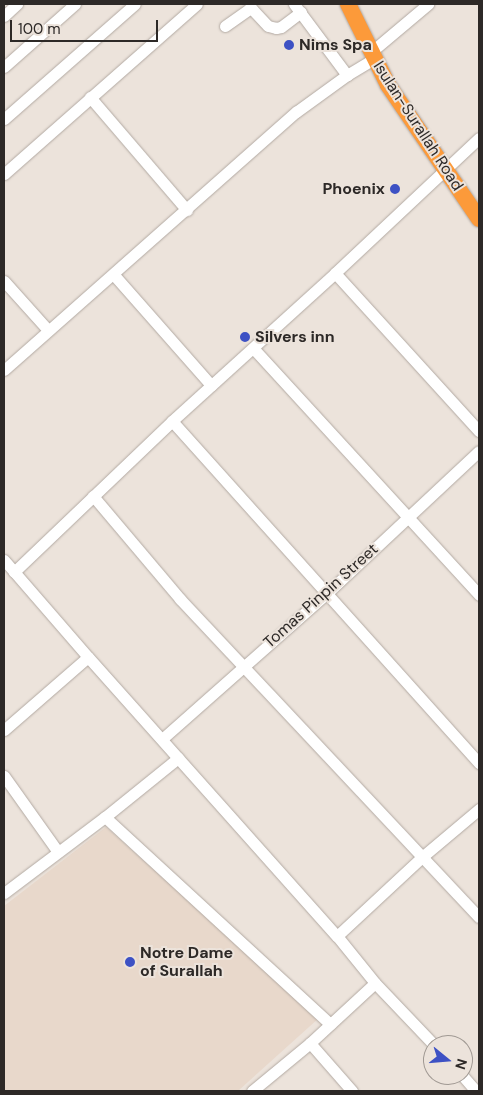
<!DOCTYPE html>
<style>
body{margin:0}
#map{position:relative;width:483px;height:1095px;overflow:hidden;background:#ece3db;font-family:"DM Sans",sans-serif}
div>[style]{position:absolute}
.built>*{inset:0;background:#e8d8cb}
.roads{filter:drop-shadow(0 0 1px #b2a9a2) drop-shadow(0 0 1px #b2a9a2)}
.minor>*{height:11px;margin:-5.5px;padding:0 5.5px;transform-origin:5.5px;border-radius:5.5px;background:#fff}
.highway>*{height:16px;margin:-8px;padding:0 8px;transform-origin:8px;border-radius:8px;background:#fc9a3a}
.dots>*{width:14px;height:14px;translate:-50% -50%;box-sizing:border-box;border:2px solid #ece3db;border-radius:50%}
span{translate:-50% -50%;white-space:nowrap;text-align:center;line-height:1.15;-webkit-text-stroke:4px #ece3db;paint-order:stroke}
.poi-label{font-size:16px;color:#2d2927;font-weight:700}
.left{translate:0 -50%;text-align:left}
.right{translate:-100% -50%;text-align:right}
.street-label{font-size:16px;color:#2d2927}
.frame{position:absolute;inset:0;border:5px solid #2d2927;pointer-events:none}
.north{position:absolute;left:423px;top:1035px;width:50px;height:50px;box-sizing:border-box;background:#ece3db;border:1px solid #a09993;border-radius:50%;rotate:107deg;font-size:14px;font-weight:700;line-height:20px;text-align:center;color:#2d2927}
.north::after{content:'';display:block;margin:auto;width:18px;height:22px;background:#3d51c4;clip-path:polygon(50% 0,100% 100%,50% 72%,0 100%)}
.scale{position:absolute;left:10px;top:20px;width:148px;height:22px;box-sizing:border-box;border:2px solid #2d2927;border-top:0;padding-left:6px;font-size:15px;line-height:18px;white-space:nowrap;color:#2d2927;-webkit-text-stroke:4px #ece3db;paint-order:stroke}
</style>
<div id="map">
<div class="built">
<i style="clip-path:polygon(106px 827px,319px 1018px,238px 1091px,4px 1091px,4px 906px)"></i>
</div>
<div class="roads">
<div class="minor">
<i style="left:294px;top:4px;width:89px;rotate:53.3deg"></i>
<i style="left:4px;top:16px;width:18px;rotate:-43deg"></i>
<i style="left:225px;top:26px;width:29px;rotate:-35deg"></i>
<i style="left:249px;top:9px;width:3px"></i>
<i style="left:252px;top:9px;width:23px;rotate:47deg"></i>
<i style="left:268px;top:26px;width:8px;rotate:14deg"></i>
<i style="left:276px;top:28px;width:5px;rotate:-11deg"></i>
<i style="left:281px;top:27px;width:25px;rotate:-37deg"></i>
<i style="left:371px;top:52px;width:75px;rotate:-40.1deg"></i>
<i style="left:4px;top:67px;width:95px;rotate:-41.6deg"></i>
<i style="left:90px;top:97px;width:149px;rotate:49.4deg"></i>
<i style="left:4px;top:119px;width:174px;rotate:-41.3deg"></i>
<i style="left:4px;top:174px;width:257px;rotate:-41.4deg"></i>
<i style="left:335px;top:273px;width:214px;rotate:47.7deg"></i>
<i style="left:114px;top:275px;width:147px;rotate:48.6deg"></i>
<i style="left:4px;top:281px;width:66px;rotate:48.1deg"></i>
<i style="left:253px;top:348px;width:335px;rotate:47.5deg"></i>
<i style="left:4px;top:370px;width:390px;rotate:-41.5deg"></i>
<i style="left:296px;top:112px;width:63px;rotate:-36deg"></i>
<i style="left:347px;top:75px;width:31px;rotate:-31deg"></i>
<i style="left:172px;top:421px;width:460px;rotate:48.1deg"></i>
<i style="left:93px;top:496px;width:135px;rotate:49.8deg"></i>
<i style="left:180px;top:599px;width:436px;rotate:46.8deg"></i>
<i style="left:4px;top:560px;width:128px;rotate:49.1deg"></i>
<i style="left:88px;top:657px;width:374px;rotate:48.3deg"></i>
<i style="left:337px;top:936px;width:60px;rotate:51deg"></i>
<i style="left:375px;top:983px;width:86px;rotate:46.4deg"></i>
<i style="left:14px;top:572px;width:219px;rotate:-43.7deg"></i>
<i style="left:172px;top:421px;width:220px;rotate:-42.2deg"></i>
<i style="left:335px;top:273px;width:197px;rotate:-43.2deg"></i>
<i style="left:4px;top:730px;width:111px;rotate:-41deg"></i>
<i style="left:162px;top:739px;width:219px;rotate:-41.5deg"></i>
<i style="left:326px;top:594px;width:209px;rotate:-43.1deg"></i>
<i style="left:4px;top:776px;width:93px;rotate:54.6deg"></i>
<i style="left:105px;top:817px;width:306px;rotate:42.6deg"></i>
<i style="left:4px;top:893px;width:126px;rotate:-37deg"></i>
<i style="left:105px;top:817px;width:94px;rotate:-38.9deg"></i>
<i style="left:337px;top:936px;width:116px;rotate:-42.9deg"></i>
<i style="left:422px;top:857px;width:75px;rotate:-40.1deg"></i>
<i style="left:310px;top:1043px;width:64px;rotate:48.8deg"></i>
<i style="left:462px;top:1075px;width:21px;rotate:49deg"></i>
<i style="left:252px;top:1091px;width:75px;rotate:-39.6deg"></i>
<i style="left:310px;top:1043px;width:88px;rotate:-42.7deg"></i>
</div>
<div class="highway">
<i style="left:348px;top:4px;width:90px;rotate:63.7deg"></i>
<i style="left:388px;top:85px;width:162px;rotate:55.8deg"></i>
</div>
</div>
<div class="dots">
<i style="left:289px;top:45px;background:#3d51c4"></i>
<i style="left:395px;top:189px;background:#3d51c4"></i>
<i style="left:245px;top:337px;background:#3d51c4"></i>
<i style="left:130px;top:962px;background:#3d51c4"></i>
</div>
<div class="poi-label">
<span class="left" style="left:299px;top:45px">Nims Spa</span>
<span class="right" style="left:385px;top:189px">Phoenix</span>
<span class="left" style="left:255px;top:337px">Silvers inn</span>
<span class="left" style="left:140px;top:962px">Notre Dame<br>of Surallah</span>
</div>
<div class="street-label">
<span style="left:418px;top:126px;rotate:57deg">Isulan-Surallah Road</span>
<span style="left:321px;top:596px;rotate:-42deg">Tomas Pinpin Street</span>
</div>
<div class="frame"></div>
<div class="north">N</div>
<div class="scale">100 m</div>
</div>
